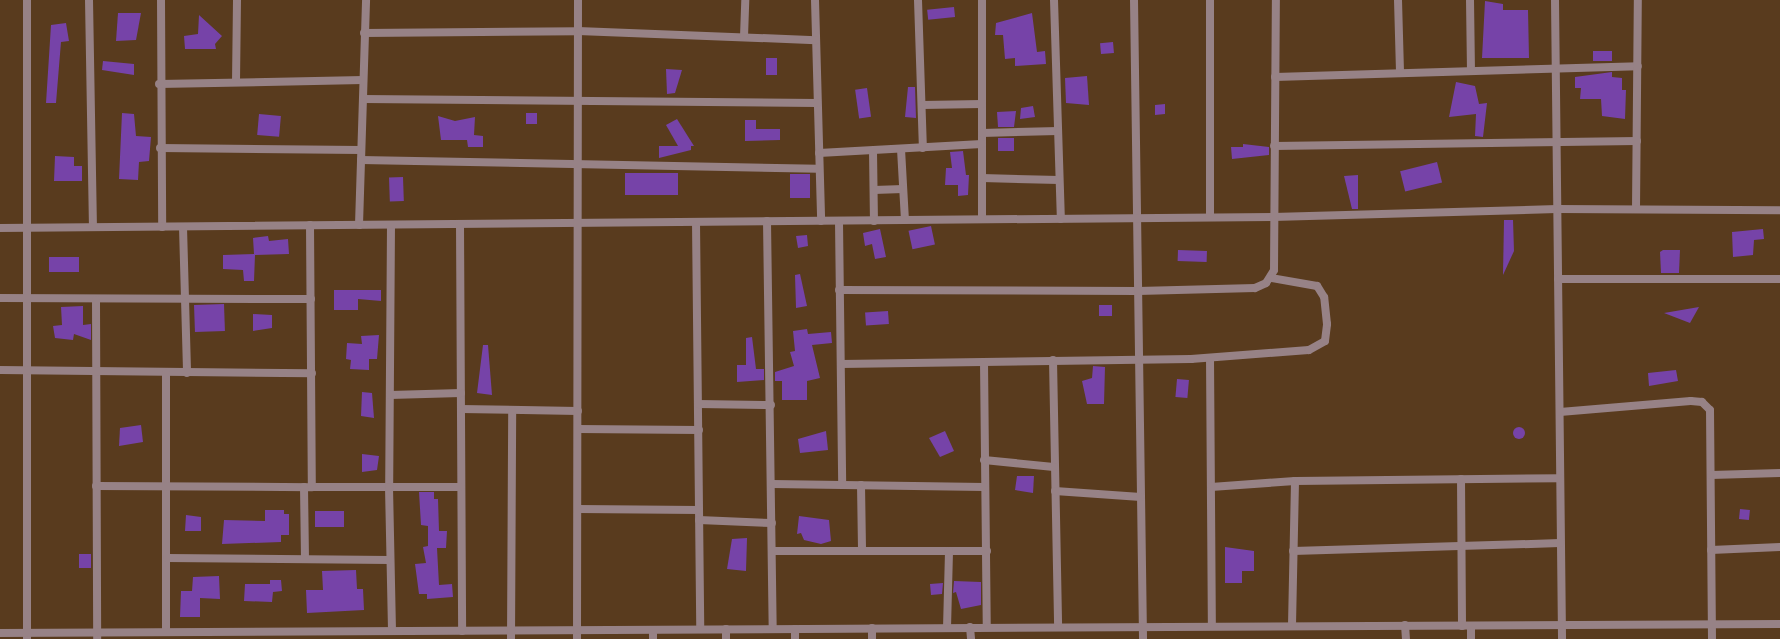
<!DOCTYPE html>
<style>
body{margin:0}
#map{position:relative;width:1780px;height:639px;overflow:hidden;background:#593b1e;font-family:Helvetica,sans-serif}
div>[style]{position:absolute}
.building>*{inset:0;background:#7643a8;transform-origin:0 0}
.round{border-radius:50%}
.minor>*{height:8px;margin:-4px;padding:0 4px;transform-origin:4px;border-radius:4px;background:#978286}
.tertiary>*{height:8px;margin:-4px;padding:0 4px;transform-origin:4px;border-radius:4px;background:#978286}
span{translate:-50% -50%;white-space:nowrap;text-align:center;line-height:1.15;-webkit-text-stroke:3px #4d3113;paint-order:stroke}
</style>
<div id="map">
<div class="building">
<i style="clip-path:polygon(1485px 1px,1503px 4px,1503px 10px,1528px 10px,1529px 58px,1482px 58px)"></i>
<i style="left:954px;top:7px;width:10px;height:27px;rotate:84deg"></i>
<i style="clip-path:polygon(118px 13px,141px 13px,136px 40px,116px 41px)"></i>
<i style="clip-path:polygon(1032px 13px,1037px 52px,1045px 51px,1046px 64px,1015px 66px,1015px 58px,1005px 59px,1003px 35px,995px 35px,996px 23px)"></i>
<i style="clip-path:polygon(199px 15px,222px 36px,215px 44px,216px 49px,185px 49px,184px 36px,198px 34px)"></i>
<i style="clip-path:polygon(66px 23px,69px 41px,61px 42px,56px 103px,46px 103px,51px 25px)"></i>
<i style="left:1113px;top:42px;width:11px;height:13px;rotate:85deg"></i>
<i style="left:1612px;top:51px;width:10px;height:19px;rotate:90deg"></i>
<i style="left:766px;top:58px;width:11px;height:17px"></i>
<i style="clip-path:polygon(103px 61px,134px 64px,134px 75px,102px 70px)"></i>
<i style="clip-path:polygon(666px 69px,682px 70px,675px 93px,667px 94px)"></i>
<i style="clip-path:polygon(1612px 72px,1612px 77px,1622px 78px,1622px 90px,1626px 90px,1625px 119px,1602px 116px,1601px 99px,1580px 99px,1581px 88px,1575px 88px,1575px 77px)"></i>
<i style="clip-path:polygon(1087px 76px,1089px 105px,1066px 103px,1065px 78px)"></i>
<i style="clip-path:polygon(1456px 82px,1475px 86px,1479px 104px,1487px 103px,1483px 137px,1475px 136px,1476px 114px,1449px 117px)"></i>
<i style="clip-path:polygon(908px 87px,915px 87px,916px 118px,905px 117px)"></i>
<i style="left:867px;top:88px;width:29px;height:12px;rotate:82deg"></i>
<i style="clip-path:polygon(1165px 104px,1165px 114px,1155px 115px,1155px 105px)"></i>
<i style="clip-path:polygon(1033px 106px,1035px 117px,1020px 119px,1021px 108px)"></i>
<i style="clip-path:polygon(1016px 111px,1014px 127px,998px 127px,997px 112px)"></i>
<i style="clip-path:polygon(122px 113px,134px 114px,136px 136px,151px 137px,149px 161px,139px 162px,138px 180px,119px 179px)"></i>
<i style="left:526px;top:113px;width:11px;height:11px"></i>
<i style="left:259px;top:114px;width:22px;height:21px;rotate:5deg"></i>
<i style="clip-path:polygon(438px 116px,455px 121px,475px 117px,474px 135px,483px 136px,483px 147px,468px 147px,467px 140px,441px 140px)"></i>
<i style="clip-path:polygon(677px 119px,694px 146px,678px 146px,666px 125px)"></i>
<i style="clip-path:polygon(745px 120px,756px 120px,756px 129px,780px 129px,780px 140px,745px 141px)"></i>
<i style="left:998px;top:138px;width:16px;height:13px"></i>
<i style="clip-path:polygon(1243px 144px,1269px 147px,1269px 155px,1232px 159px,1231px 147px,1243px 147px)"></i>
<i style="clip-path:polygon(659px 146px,691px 146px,691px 150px,659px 158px)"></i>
<i style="clip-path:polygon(963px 151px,966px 175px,969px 175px,968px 195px,958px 196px,958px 185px,945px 185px,946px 168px,952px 168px,950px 152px)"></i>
<i style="clip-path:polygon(55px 156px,74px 157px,74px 166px,82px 166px,82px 181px,54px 181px)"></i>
<i style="left:1437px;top:162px;width:21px;height:38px;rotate:76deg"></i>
<i style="left:678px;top:173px;width:22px;height:53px;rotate:90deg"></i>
<i style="left:790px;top:174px;width:20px;height:24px"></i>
<i style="clip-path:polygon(1358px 175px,1358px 209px,1352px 209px,1344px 176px)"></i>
<i style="left:403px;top:177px;width:24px;height:14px;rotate:88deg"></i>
<i style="clip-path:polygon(1504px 220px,1513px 220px,1514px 251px,1503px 275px)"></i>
<i style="left:931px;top:226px;width:19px;height:23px;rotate:78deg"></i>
<i style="clip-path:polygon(880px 229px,886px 257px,875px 259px,872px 244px,865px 246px,863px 233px)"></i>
<i style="clip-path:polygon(1763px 229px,1764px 239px,1754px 240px,1753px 255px,1733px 257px,1732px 232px)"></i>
<i style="clip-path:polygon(807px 235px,808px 246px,798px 248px,796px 236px)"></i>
<i style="clip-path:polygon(268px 236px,269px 241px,288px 239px,289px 254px,255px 255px,254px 281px,244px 281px,243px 270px,223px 269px,223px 255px,254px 254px,253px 238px)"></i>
<i style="left:1178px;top:250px;width:29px;height:11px;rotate:2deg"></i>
<i style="clip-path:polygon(1663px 250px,1680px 250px,1679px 273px,1661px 273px,1660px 252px)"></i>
<i style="left:49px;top:257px;width:30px;height:15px"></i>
<i style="clip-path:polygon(800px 274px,807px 306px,796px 308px,795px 275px)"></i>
<i style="clip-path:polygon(334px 290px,381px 290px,381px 301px,358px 299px,358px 310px,334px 310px)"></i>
<i style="left:224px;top:304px;width:27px;height:30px;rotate:88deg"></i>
<i style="left:1099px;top:305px;width:13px;height:11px"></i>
<i style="clip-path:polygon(83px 306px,83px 325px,91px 324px,91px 340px,74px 334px,73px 340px,55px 338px,53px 326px,62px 325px,61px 307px)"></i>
<i style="clip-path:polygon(1699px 307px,1690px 323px,1664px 313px)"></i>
<i style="left:888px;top:311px;width:13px;height:23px;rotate:86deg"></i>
<i style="clip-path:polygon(253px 314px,272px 315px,272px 328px,253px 331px)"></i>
<i style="clip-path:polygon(807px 329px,808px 334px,831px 332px,832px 343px,812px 345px,820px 378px,807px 381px,807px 400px,782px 400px,782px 381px,775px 381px,775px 372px,794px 366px,790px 352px,795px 351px,793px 331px)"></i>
<i style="clip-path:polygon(379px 335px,377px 359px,369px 359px,369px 370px,350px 369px,351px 360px,346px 359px,347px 343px,362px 344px,361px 336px)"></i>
<i style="clip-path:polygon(752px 337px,756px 369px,764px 369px,764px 380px,737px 382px,737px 365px,746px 365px,746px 338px)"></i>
<i style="clip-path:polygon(483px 345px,488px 345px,492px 395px,477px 393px)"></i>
<i style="clip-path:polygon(1093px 366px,1105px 367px,1104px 404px,1087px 404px,1082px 381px,1092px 378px)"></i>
<i style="clip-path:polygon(1676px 370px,1678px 381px,1649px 386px,1648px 373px)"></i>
<i style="left:1177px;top:379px;width:12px;height:18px;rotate:5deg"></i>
<i style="clip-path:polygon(362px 392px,372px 393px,374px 418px,361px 416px)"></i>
<i style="clip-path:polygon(141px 425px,143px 442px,119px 446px,120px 428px)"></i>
<i class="round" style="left:1513px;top:427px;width:12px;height:12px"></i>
<i style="clip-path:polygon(826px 431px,828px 450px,800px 453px,798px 439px)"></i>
<i style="clip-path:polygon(945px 431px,954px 451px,940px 457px,929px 438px)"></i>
<i style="clip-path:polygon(362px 454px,379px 456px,377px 470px,362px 472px)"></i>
<i style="clip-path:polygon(1017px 476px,1034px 476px,1033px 493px,1015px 490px)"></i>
<i style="clip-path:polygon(419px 492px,434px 492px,434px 499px,438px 499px,439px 531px,447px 531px,446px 548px,437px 548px,439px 585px,452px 584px,453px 597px,427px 599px,427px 594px,419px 594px,415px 564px,426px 563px,423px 547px,428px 546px,428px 526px,421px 525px)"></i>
<i style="left:1740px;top:509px;width:10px;height:10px;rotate:6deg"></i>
<i style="clip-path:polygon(265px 510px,284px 510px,284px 514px,289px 514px,289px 535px,281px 535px,281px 542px,222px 544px,224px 520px,265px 521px)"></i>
<i style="left:344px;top:511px;width:16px;height:29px;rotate:90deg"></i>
<i style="clip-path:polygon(186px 515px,201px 517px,201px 531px,185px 531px)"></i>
<i style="clip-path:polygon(799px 516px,829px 520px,831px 541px,821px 544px,804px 540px,801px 533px,797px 534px)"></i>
<i style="clip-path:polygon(747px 538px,746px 571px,727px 569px,732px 539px)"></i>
<i style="clip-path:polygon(1225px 547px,1254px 551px,1254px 571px,1242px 571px,1242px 583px,1225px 583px)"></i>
<i style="left:79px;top:554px;width:12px;height:14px"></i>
<i style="clip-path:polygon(356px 570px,357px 589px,363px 589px,364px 610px,307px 613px,306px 590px,323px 590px,322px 571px)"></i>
<i style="clip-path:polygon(219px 576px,220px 599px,200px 598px,200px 617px,180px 617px,181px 591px,192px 591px,193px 577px)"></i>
<i style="clip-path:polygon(270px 580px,281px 580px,282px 591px,273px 592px,272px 602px,244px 601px,245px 584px,270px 584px)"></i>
<i style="clip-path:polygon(954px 581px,981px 582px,981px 605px,961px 609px,956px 592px,953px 593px)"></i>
<i style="clip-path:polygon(943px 583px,942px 594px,931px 595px,930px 584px)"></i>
</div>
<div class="minor">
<i style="left:27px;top:0;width:639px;rotate:90deg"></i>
<i style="left:89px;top:0;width:227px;rotate:89deg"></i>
<i style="left:161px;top:0;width:227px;rotate:89.7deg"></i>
<i style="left:815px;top:0;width:221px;rotate:88.4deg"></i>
<i style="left:918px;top:0;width:148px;rotate:88.1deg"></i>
<i style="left:982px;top:0;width:219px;rotate:90deg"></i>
<i style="left:1054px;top:0;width:219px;rotate:88.2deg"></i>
<i style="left:1134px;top:0;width:639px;rotate:89.19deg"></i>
<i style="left:1398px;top:0;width:73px;rotate:88.4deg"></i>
<i style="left:1470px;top:0;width:71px;rotate:89.2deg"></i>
<i style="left:1555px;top:0;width:639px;rotate:89.37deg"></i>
<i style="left:364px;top:33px;width:214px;rotate:-0.5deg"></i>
<i style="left:578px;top:31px;width:238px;rotate:2.2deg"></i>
<i style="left:744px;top:37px;width:37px;rotate:-88deg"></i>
<i style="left:1275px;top:77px;width:363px;rotate:-1.7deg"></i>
<i style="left:236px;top:82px;width:82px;rotate:-89.3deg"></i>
<i style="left:159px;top:84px;width:204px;rotate:-1.1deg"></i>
<i style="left:363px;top:99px;width:454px;rotate:0.5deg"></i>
<i style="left:922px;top:105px;width:60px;rotate:-1deg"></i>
<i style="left:982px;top:133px;width:76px;rotate:-1.5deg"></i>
<i style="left:1274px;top:146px;width:363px;rotate:-0.8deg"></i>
<i style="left:160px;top:148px;width:201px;rotate:0.6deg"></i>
<i style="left:901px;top:149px;width:71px;rotate:86.8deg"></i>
<i style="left:873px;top:151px;width:70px;rotate:89.2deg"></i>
<i style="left:819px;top:153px;width:163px;rotate:-3.2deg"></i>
<i style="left:361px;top:160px;width:457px;rotate:1.1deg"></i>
<i style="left:982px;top:178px;width:77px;rotate:1.5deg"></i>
<i style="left:874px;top:190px;width:29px;rotate:-2deg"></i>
<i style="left:1636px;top:209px;width:209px;rotate:-89.5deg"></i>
<i style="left:1210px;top:217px;width:217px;rotate:-90deg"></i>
<i style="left:767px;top:221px;width:408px;rotate:89.2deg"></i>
<i style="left:696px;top:222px;width:407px;rotate:89.4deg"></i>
<i style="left:839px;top:222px;width:262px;rotate:89.3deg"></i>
<i style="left:460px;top:224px;width:407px;rotate:89.7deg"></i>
<i style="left:310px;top:225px;width:262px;rotate:89.6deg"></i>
<i style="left:312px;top:487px;width:149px"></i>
<i style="left:359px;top:225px;width:225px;rotate:-88.2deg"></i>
<i style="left:391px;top:225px;width:262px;rotate:90.4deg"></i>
<i style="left:389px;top:487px;width:144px;rotate:88.8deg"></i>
<i style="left:183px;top:227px;width:146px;rotate:88.4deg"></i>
<i style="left:0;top:228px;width:1273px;rotate:-0.5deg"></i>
<i style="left:1273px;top:217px;width:284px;rotate:-1.6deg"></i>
<i style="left:1557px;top:209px;width:223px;rotate:0.3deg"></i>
<i style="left:1558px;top:279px;width:222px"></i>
<i style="left:839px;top:290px;width:299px;rotate:0.2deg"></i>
<i style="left:1138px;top:291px;width:117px;rotate:-1.5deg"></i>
<i style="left:1255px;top:288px;width:12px;rotate:-24deg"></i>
<i style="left:1266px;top:283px;width:15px;rotate:-58deg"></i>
<i style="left:1274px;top:270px;width:270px;rotate:-89.6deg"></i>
<i style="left:0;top:298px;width:311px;rotate:0.2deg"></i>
<i style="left:96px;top:300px;width:339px;rotate:89.8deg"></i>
<i style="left:1210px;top:358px;width:267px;rotate:89.6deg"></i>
<i style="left:1053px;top:360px;width:266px;rotate:88.9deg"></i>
<i style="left:984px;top:362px;width:265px;rotate:89.4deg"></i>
<i style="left:841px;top:364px;width:350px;rotate:-0.8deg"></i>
<i style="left:1191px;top:359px;width:118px;rotate:-4.4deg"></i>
<i style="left:1309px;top:350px;width:18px;rotate:-29deg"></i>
<i style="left:1325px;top:341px;width:17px;rotate:-83deg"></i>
<i style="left:1327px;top:324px;width:27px;rotate:-96deg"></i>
<i style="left:1324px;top:297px;width:13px;rotate:-122deg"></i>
<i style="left:1317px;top:286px;width:47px;rotate:-170.1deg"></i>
<i style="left:0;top:370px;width:312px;rotate:0.6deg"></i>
<i style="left:166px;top:373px;width:257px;rotate:90deg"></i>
<i style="left:390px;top:395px;width:71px;rotate:-1.6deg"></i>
<i style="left:698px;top:404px;width:73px;rotate:0.8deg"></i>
<i style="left:461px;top:409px;width:117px;rotate:1deg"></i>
<i style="left:1560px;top:412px;width:131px;rotate:-4.8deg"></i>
<i style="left:1691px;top:401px;width:11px;rotate:5deg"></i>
<i style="left:1702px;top:402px;width:11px;rotate:45deg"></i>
<i style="left:1710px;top:410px;width:229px;rotate:89.5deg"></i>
<i style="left:578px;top:429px;width:121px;rotate:0.5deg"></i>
<i style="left:984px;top:460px;width:70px;rotate:5.7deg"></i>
<i style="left:1711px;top:475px;width:69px;rotate:-1.7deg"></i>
<i style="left:1461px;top:479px;width:147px;rotate:89.6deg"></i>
<i style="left:772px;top:484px;width:212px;rotate:0.8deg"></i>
<i style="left:861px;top:485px;width:66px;rotate:89.1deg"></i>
<i style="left:96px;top:486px;width:216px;rotate:0.3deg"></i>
<i style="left:304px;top:487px;width:72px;rotate:89.2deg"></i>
<i style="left:1211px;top:487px;width:84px;rotate:-4.1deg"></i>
<i style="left:1295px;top:481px;width:265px;rotate:-0.6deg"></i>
<i style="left:1055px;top:491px;width:86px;rotate:4deg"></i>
<i style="left:578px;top:509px;width:121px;rotate:0.5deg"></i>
<i style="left:699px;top:520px;width:73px;rotate:2.4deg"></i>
<i style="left:1711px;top:550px;width:69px;rotate:-2.5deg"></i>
<i style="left:772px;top:551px;width:215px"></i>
<i style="left:1293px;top:551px;width:267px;rotate:-1.7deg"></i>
<i style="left:167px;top:558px;width:223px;rotate:0.5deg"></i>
<i style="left:1292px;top:625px;width:144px;rotate:-88.8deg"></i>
<i style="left:1405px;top:625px;width:14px;rotate:86deg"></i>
<i style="left:1471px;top:626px;width:13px;rotate:90deg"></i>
<i style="left:970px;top:627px;width:12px;rotate:85deg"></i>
<i style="left:872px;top:628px;width:11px;rotate:90deg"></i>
<i style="left:947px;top:628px;width:77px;rotate:-88.5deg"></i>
<i style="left:795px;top:629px;width:10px;rotate:90deg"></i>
<i style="left:653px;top:630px;width:9px;rotate:90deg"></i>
<i style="left:0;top:633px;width:1780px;rotate:-0.29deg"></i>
<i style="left:511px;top:639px;width:229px;rotate:-89.7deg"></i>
<i style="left:726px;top:639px;width:10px;rotate:-90deg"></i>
</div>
<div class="tertiary">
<i style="left:577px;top:639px;width:639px;rotate:-89.91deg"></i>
</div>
</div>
